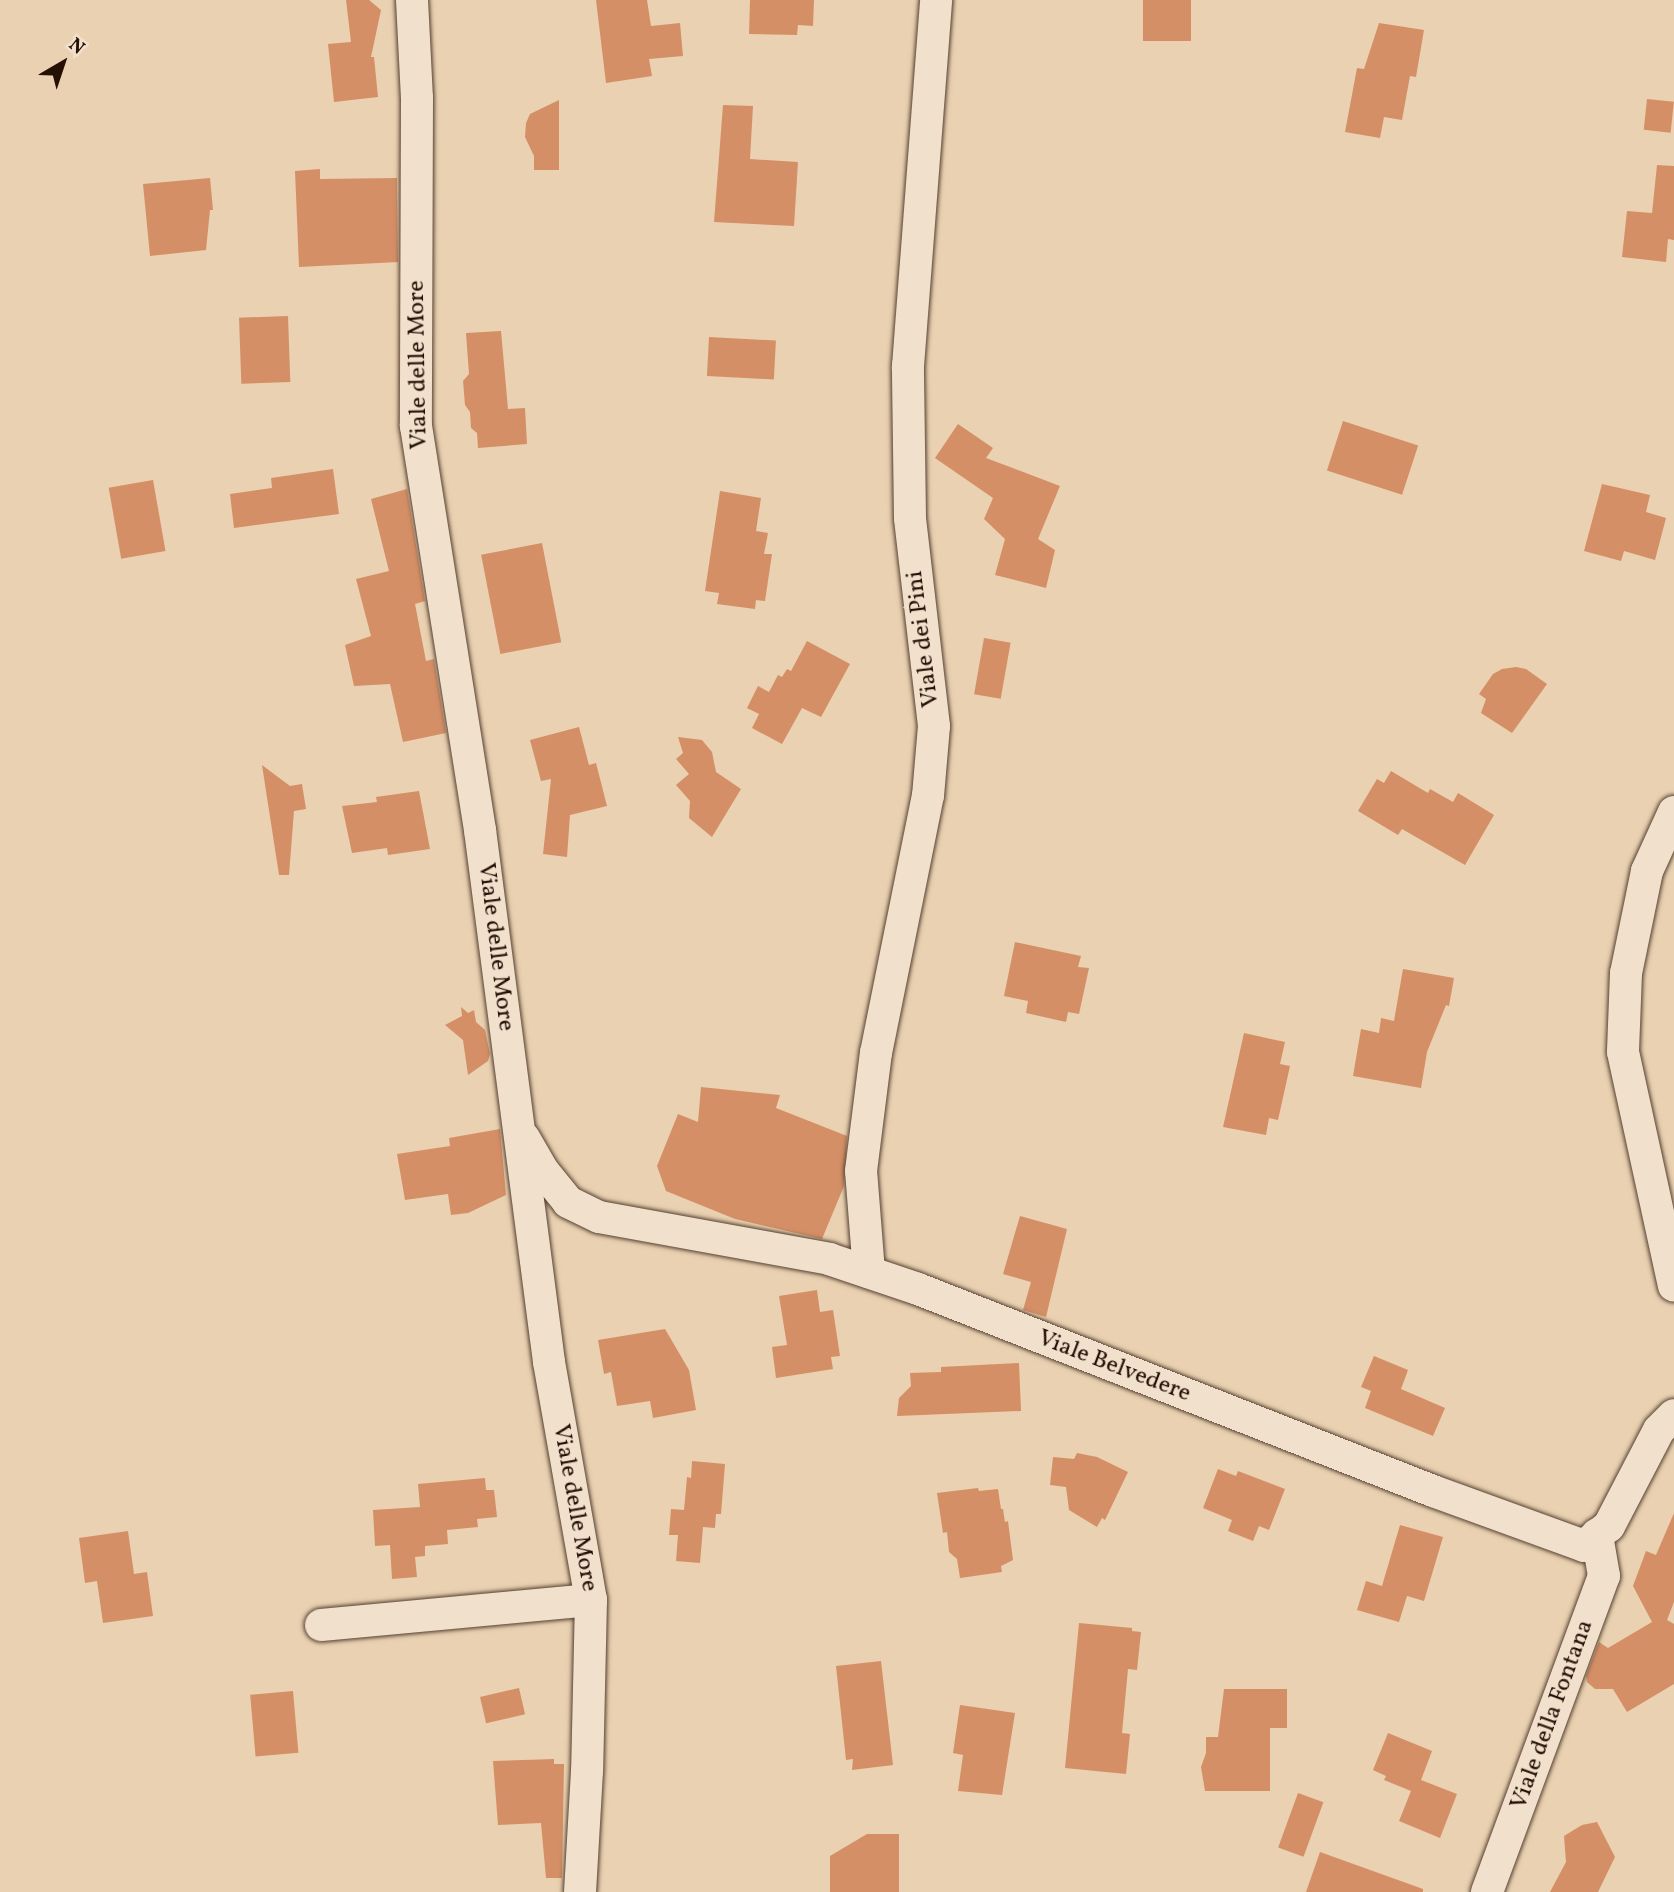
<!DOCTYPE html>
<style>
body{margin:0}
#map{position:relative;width:1674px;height:1892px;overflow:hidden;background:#e9d1b1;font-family:Vollkorn,serif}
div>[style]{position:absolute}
.building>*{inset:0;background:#d58f66;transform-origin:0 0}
.roads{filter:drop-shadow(0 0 2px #564031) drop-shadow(0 0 2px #564031)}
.street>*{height:32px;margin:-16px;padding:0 16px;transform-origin:16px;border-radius:16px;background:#f1e1cc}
span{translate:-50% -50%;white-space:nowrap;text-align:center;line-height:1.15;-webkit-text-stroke:6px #f1e1cc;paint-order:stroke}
.street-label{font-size:24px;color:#251006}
.north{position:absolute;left:28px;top:28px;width:70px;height:70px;-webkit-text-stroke:5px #f1e1cc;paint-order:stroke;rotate:39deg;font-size:19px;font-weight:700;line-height:28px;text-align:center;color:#251006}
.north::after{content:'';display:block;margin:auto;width:24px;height:32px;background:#251006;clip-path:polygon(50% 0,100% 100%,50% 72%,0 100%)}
</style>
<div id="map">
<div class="building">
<i style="clip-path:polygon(346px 0,369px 0,381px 10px,371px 57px,374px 57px,378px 97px,334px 102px,328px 44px,351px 42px)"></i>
<i style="clip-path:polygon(596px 0,647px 0,651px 26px,680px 23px,683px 56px,649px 59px,652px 76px,606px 83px)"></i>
<i style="clip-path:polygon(750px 0,814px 0,813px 26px,798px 25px,797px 35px,749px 34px)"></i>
<i style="left:1143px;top:0;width:48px;height:41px"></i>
<i style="clip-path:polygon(1379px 23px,1424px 30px,1416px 77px,1410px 76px,1402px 120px,1384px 117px,1380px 138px,1345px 132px,1357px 68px,1364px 69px)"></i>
<i style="left:1647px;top:99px;width:27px;height:31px;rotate:6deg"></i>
<i style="clip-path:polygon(559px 100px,559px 170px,534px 170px,534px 156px,525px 137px,526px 123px,530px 114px)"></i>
<i style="clip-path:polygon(723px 105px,753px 106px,750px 159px,798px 162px,794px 226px,714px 222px)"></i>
<i style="clip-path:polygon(1657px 165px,1674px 166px,1674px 240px,1668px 239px,1666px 262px,1622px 257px,1627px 211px,1652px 213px)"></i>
<i style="clip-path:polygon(320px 169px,320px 179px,397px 178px,398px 262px,299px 267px,295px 171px)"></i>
<i style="clip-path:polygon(210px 178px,213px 210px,210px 210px,206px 250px,150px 256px,143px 184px)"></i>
<i style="left:288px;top:316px;width:66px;height:49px;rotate:88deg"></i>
<i style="clip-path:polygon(501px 331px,508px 409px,525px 408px,527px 444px,478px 448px,477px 433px,471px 428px,470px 412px,465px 405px,463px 381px,469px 374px,466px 333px)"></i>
<i style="left:709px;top:337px;width:67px;height:39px;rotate:3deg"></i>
<i style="left:1343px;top:421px;width:79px;height:52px;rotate:18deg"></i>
<i style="clip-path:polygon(958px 424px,993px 448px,986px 458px,1060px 486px,1038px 539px,1055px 550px,1046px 588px,995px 575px,1005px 539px,984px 519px,993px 498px,935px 458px)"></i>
<i style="clip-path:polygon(333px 469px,339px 514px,234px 528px,230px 494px,272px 488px,271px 478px)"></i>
<i style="left:153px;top:480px;width:72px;height:45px;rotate:80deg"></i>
<i style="clip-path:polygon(1602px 484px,1650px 495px,1646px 512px,1666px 518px,1655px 560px,1624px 551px,1621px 561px,1584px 551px)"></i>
<i style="clip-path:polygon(407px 489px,425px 601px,415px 604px,426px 661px,434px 659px,446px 733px,403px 742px,390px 684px,354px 686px,345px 645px,371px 636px,356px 579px,389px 571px,371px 499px)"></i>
<i style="clip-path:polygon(720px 491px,761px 498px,756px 531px,768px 533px,764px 554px,772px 554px,765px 601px,756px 600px,755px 609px,717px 604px,719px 593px,705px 591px)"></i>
<i style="left:542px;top:543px;width:101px;height:62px;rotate:79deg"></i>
<i style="left:984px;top:638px;width:27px;height:57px;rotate:10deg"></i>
<i style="clip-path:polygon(807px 641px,850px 664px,821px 717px,802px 708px,782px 744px,752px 728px,759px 714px,747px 708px,758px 686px,769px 692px,778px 675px,782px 677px,787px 669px,791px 671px)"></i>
<i style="clip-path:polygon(1516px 667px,1526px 669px,1547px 684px,1512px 733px,1481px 713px,1486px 699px,1479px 694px,1493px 674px,1502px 669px)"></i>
<i style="clip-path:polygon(579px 727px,589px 765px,596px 763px,607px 806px,570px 815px,567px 857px,543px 854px,551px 779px,541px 781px,530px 740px)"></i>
<i style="clip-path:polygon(678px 737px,702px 740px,712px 752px,716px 772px,741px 789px,712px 837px,689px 818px,690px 801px,676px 785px,689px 774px,676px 759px,683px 753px)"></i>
<i style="clip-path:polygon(262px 765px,290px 786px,302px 784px,306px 809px,294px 811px,289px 875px,279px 875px)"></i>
<i style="clip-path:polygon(1391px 771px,1428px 793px,1430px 789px,1453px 802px,1458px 793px,1494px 815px,1465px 865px,1402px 829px,1398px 835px,1358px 811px,1377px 779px,1384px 783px)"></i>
<i style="clip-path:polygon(419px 791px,430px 849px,388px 855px,387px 848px,352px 853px,342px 806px,377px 802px,376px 797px)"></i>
<i style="clip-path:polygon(1015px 942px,1081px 956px,1078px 967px,1089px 968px,1079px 1014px,1068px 1012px,1066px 1022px,1026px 1013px,1028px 1001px,1004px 996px)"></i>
<i style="clip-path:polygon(1403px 969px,1454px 978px,1449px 1006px,1446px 1005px,1427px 1052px,1421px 1088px,1353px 1076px,1361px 1029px,1379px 1033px,1381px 1018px,1394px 1021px)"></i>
<i style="clip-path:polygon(461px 1007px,468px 1013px,474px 1010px,476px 1022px,485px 1030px,490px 1054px,488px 1061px,468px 1075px,463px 1040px,445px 1025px,462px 1016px)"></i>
<i style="clip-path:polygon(1244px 1033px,1285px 1042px,1280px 1064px,1290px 1066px,1278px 1120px,1269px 1118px,1266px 1135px,1223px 1127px)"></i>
<i style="clip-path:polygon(701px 1087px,780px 1095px,776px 1108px,847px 1136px,844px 1186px,822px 1239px,735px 1219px,666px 1191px,657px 1166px,678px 1114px,698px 1122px)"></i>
<i style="clip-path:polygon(500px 1129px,506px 1195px,468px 1213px,451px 1215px,448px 1194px,405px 1200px,397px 1154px,450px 1146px,449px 1138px)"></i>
<i style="clip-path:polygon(1020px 1216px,1067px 1229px,1046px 1317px,1023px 1310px,1031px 1282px,1003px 1274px)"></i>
<i style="clip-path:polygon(817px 1290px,820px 1312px,833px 1310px,840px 1356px,831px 1357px,833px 1369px,776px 1378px,772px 1347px,787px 1345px,779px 1296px)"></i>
<i style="clip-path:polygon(665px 1329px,689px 1370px,696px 1410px,653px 1418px,650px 1401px,617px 1406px,611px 1372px,604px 1374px,598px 1340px)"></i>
<i style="clip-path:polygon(1374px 1356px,1408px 1370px,1401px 1389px,1445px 1408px,1433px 1436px,1365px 1408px,1371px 1391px,1361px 1387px)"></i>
<i style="clip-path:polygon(1019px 1363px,1021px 1411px,897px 1416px,899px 1398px,911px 1386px,910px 1373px,941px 1372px,941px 1367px)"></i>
<i style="clip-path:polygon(1077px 1453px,1097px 1457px,1128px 1472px,1105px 1520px,1102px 1518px,1097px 1527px,1069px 1510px,1066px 1487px,1050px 1485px,1053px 1457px,1074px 1459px)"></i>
<i style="clip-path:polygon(692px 1461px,725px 1464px,721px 1514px,716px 1514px,715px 1528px,703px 1527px,700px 1563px,676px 1561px,678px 1535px,669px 1535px,671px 1509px,684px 1510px,687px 1477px,691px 1478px)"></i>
<i style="clip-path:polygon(1218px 1469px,1236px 1476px,1238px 1471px,1285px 1489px,1269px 1530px,1259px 1526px,1253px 1541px,1228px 1531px,1232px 1520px,1203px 1508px)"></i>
<i style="clip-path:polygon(485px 1478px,486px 1490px,494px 1490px,497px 1517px,477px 1519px,478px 1527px,447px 1530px,448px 1544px,425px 1546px,425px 1556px,415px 1557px,417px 1577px,392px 1579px,390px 1545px,375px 1546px,373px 1510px,420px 1507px,418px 1484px)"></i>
<i style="clip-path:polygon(978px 1488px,979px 1491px,998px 1489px,1001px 1509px,1003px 1509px,1005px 1522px,1008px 1521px,1013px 1560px,1001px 1566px,1002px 1572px,960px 1578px,957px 1559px,949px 1552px,947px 1532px,943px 1533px,937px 1493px)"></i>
<i style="clip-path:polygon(1674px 1513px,1674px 1602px,1667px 1620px,1674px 1624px,1674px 1684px,1627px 1712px,1613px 1689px,1595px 1689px,1587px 1682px,1586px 1676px,1599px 1642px,1608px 1648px,1652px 1622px,1633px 1586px,1646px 1551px,1656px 1555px)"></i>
<i style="clip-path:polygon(1400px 1525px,1443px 1537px,1424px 1601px,1407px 1596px,1399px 1622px,1357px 1610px,1366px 1581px,1382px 1586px)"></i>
<i style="clip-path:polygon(128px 1531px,134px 1574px,147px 1572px,153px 1616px,103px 1623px,97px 1581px,85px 1583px,79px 1538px)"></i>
<i style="clip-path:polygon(1079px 1623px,1132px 1628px,1132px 1631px,1141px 1632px,1137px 1670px,1128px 1669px,1122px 1733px,1130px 1734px,1126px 1774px,1065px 1768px)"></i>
<i style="clip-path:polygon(881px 1661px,893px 1765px,852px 1770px,853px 1759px,846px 1760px,836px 1666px)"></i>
<i style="left:519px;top:1688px;width:27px;height:40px;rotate:77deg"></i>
<i style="clip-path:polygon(1224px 1689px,1287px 1689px,1287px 1728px,1270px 1728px,1270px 1791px,1205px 1791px,1201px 1767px,1206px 1753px,1206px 1737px,1218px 1737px)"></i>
<i style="left:293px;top:1691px;width:62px;height:43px;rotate:85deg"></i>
<i style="clip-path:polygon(960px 1705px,1015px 1713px,1002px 1795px,958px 1791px,963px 1755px,953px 1753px)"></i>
<i style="clip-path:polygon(1388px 1733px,1432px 1751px,1421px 1780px,1457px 1794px,1440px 1838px,1399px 1821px,1411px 1791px,1384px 1780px,1386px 1776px,1373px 1770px)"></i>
<i style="clip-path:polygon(554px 1759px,554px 1764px,564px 1764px,562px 1878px,546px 1878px,541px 1823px,498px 1825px,493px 1761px)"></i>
<i style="left:1298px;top:1793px;width:27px;height:58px;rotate:20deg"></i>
<i style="clip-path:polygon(1597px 1822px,1615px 1857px,1598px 1892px,1550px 1892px,1566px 1862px,1564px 1836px,1582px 1825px)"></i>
<i style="clip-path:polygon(867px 1834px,899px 1834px,899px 1892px,830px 1892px,830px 1856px)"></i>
<i style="clip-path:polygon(1320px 1852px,1423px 1889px,1423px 1892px,1306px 1892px)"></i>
</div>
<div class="roads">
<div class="street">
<i style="left:412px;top:0;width:98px;rotate:87.1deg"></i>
<i style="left:417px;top:98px;width:328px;rotate:90.2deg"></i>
<i style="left:416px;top:426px;width:409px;rotate:81deg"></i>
<i style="left:480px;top:830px;width:536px;rotate:82.61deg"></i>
<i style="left:549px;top:1362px;width:242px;rotate:80deg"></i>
<i style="left:591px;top:1600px;width:171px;rotate:91.3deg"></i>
<i style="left:587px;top:1771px;width:121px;rotate:93.3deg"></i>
<i style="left:1674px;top:812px;width:65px;rotate:114.6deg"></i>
<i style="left:1647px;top:871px;width:104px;rotate:101.6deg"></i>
<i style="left:1626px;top:973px;width:79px;rotate:92.2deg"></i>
<i style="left:1623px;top:1052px;width:239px;rotate:77.7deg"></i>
<i style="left:524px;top:1138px;width:39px;rotate:60deg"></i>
<i style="left:544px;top:1172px;width:38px;rotate:51deg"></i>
<i style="left:568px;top:1202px;width:34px;rotate:26deg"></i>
<i style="left:599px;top:1217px;width:234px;rotate:10.3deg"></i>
<i style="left:829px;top:1259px;width:94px;rotate:18.6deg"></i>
<i style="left:918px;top:1289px;width:553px;rotate:21.42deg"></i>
<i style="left:1433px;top:1491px;width:161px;rotate:20deg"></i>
<i style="left:1584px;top:1546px;width:32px;rotate:-39deg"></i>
<i style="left:1609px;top:1526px;width:108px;rotate:-62.5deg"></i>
<i style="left:1659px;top:1430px;width:21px;rotate:-45deg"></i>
<i style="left:869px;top:1272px;width:101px;rotate:-94.5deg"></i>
<i style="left:861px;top:1171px;width:119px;rotate:-82.8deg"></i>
<i style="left:876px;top:1053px;width:262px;rotate:-78.6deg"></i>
<i style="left:928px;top:796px;width:70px;rotate:-85.1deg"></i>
<i style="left:934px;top:726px;width:209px;rotate:-96.6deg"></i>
<i style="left:910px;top:518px;width:152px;rotate:-90.8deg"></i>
<i style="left:908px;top:366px;width:367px;rotate:-85.6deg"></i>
<i style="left:321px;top:1625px;width:271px;rotate:-5.3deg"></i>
<i style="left:1487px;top:1892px;width:337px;rotate:-69.7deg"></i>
<i style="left:1604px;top:1576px;width:42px;rotate:-99.7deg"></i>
</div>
</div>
<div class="street-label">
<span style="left:419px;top:365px;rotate:-91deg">Viale delle More</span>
<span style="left:924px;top:639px;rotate:-97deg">Viale dei Pini</span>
<span style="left:495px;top:947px;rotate:83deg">Viale delle More</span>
<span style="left:1114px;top:1367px;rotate:21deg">Viale Belvedere</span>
<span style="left:574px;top:1508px;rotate:80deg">Viale delle More</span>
<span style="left:1553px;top:1715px;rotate:-70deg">Viale della Fontana</span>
</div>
<div class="north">N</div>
</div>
